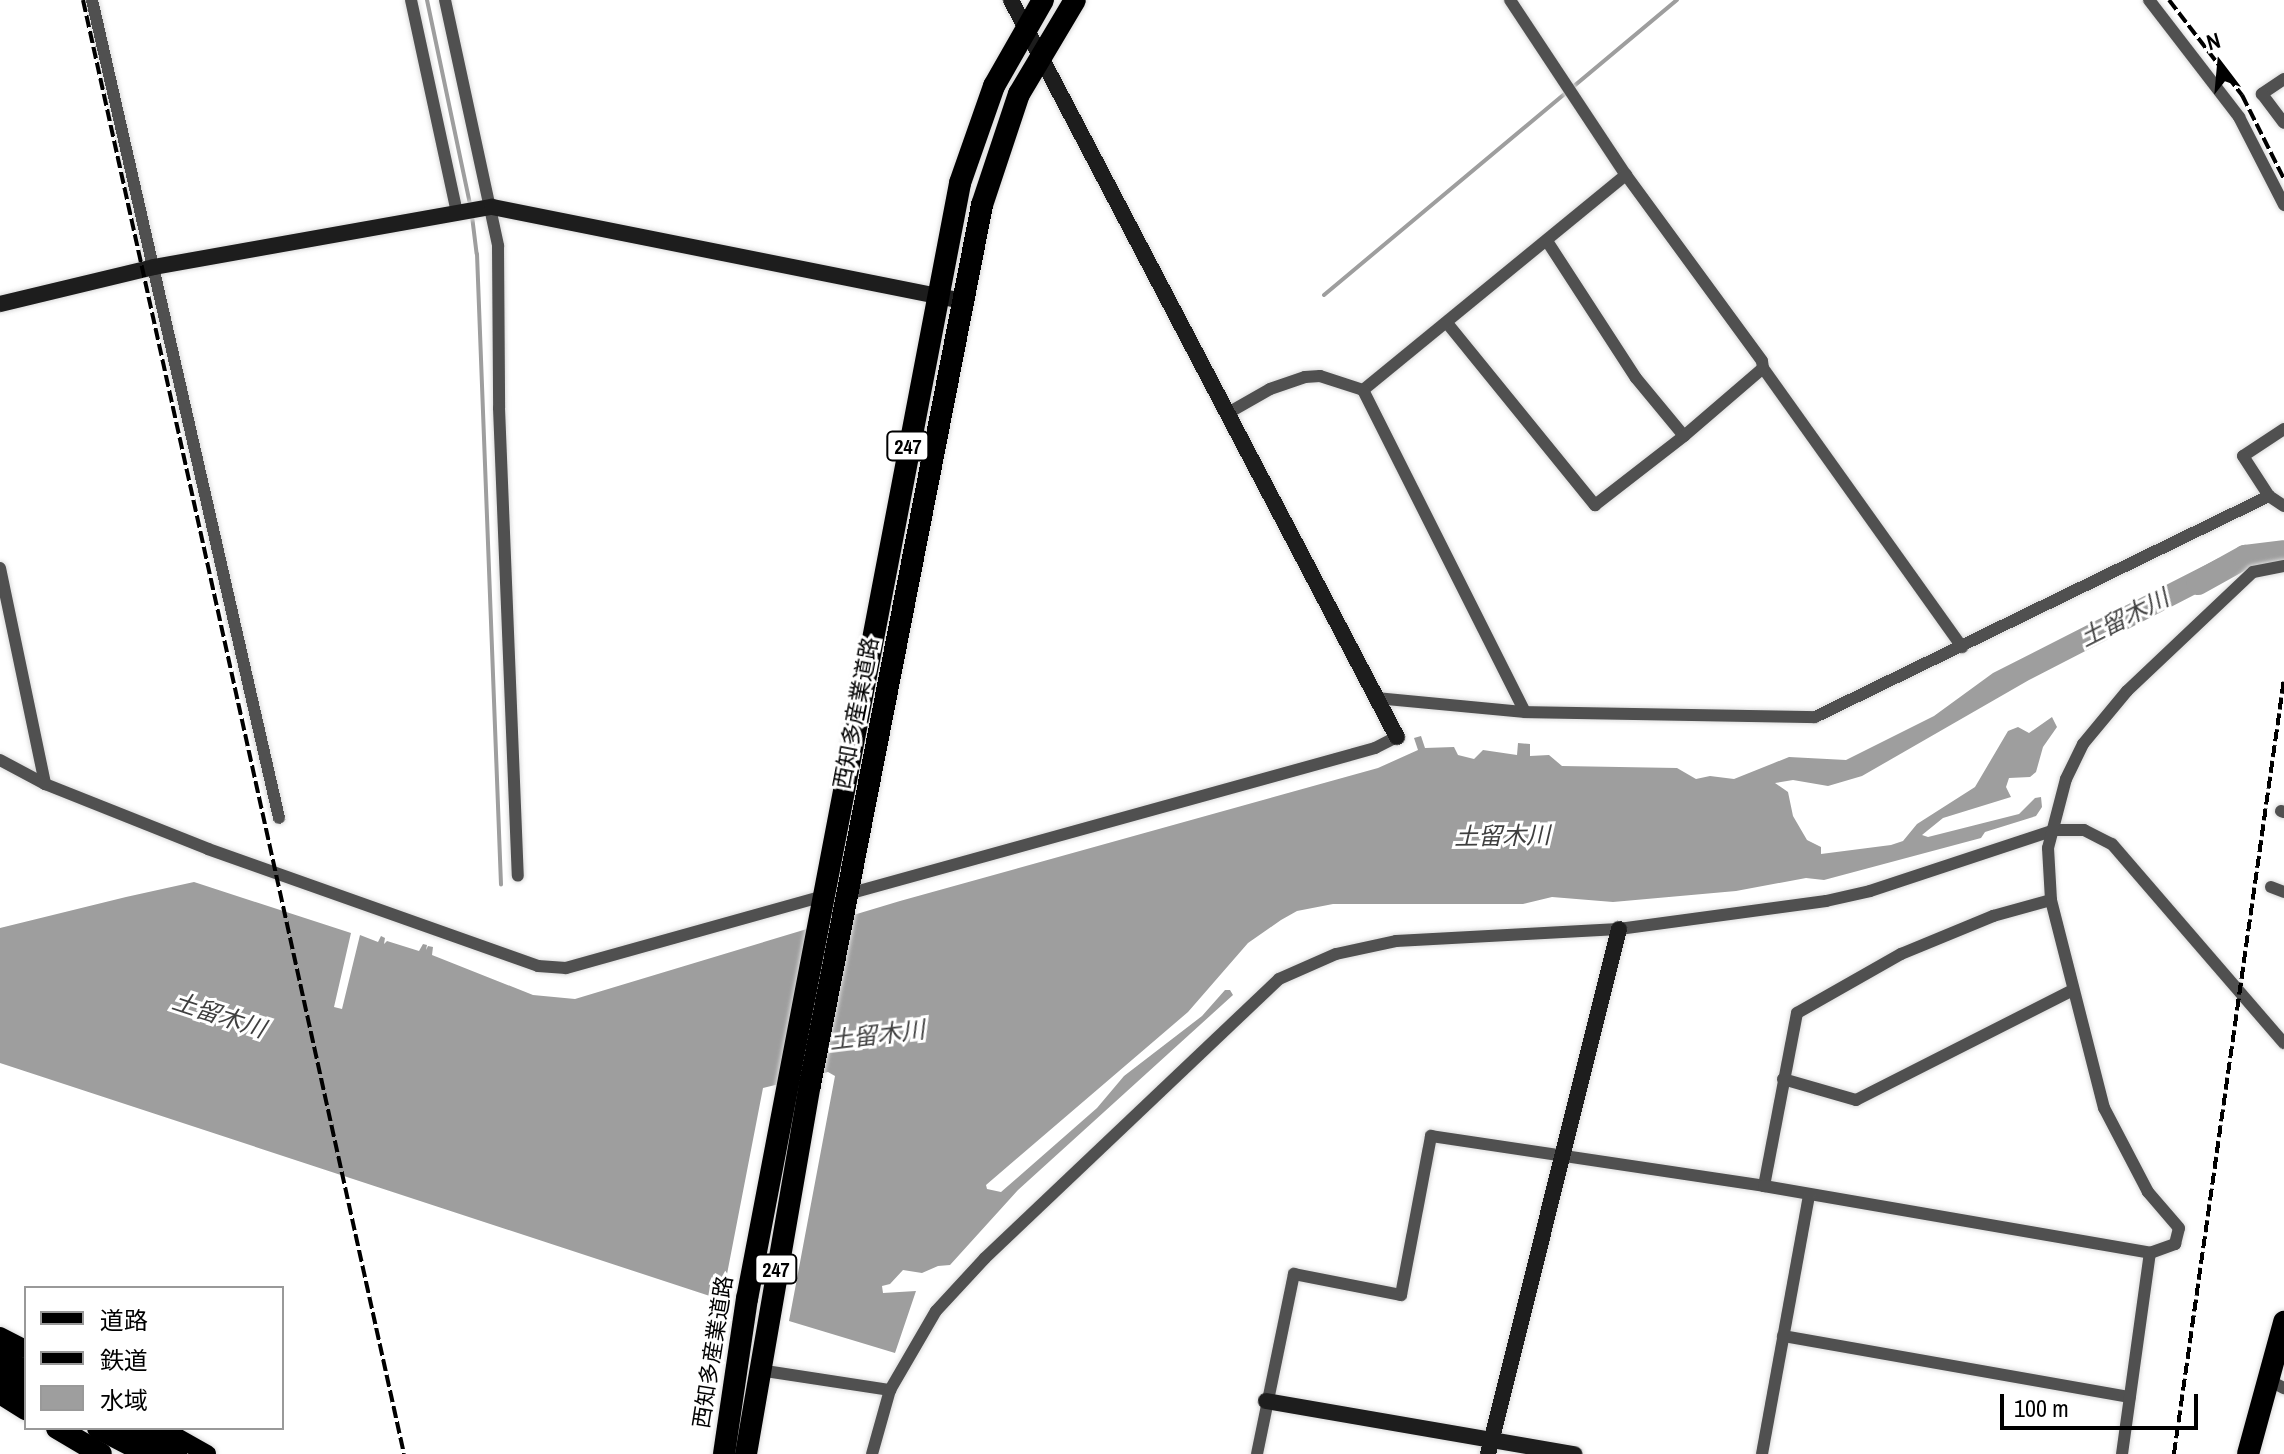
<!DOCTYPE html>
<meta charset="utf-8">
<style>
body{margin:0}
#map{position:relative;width:2284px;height:1454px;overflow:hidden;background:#fff;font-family:"Archivo Narrow","Noto Sans JP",sans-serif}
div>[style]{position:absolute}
.water>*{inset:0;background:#9e9e9e}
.stream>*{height:4px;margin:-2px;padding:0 2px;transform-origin:2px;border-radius:2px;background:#9e9e9e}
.river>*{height:24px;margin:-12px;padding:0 12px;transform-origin:12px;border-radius:12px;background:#9e9e9e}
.roads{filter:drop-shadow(0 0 2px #dbdbdb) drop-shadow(0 0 2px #dbdbdb)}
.street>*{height:12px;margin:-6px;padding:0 6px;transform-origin:6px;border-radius:6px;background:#505050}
.secondary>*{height:16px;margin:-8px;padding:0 8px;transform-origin:8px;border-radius:8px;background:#1d1d1d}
.primary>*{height:18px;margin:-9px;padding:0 9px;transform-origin:9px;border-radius:9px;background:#000}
.highway>*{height:22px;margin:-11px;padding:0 11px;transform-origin:11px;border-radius:11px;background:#000}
.rail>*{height:4px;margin-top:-2px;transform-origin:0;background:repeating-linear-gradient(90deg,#000 0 12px,transparent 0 16px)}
span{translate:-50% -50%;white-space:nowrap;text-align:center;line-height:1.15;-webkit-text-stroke:6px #fff;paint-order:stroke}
.shield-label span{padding:2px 6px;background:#fff;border:2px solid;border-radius:6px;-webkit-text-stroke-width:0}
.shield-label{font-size:20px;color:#000;font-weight:700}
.street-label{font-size:22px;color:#000}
.water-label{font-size:24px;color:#3f3f3f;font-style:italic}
.legend{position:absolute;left:24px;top:1286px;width:260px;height:144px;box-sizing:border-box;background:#fff;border:2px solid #999;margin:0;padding:10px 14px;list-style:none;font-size:24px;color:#000}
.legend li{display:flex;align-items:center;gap:16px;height:40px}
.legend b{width:40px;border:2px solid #999}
.north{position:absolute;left:2180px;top:24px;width:80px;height:80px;-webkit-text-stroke:6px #fff;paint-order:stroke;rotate:344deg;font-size:22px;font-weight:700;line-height:32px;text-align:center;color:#000}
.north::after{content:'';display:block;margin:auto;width:28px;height:36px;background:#000;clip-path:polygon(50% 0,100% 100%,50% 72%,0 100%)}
.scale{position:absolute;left:2000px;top:1394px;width:198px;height:36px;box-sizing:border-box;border:4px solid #000;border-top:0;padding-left:10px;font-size:24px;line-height:28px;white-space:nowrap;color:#000;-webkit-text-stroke:6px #fff;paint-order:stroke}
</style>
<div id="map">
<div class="water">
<i style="clip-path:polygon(2219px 558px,2229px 577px,2029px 680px,1862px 776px,1828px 786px,1793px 780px,1775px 783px,1788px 792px,1793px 816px,1807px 840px,1821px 847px,1821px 854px,1891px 845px,1903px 841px,1917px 824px,1975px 787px,2008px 731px,2018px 727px,2029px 733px,2052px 717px,2057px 727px,2043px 747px,2036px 772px,2030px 777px,2009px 778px,2006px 787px,2011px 797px,1943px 818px,1922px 835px,1928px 837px,2019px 814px,2035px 798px,2041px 797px,2042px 807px,2036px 816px,1985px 832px,1981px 838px,1824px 880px,1806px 878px,1736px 891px,1613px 902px,1552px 897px,1523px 904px,1333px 904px,1297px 911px,1281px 920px,1248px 943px,1188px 1012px,986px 1185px,987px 1189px,1001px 1192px,1097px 1108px,1124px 1076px,1202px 1016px,1225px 990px,1230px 990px,1233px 995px,1018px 1190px,950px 1265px,938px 1266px,922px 1273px,903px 1270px,890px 1284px,882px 1286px,883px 1293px,916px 1291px,895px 1353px,789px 1321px,835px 1076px,828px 1072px,763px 1088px,722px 1300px,0 1063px,0 928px,126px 897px,194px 882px,351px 933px,334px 1007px,342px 1009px,360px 935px,378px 942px,381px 936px,385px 938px,384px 944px,387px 941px,419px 951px,423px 944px,427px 945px,426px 950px,428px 946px,433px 947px,432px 955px,533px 995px,575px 999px,900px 901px,1378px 768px,1418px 750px,1414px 738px,1421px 736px,1425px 748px,1454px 747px,1458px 755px,1474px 759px,1483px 750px,1517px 755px,1518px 743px,1530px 744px,1530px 756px,1549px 755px,1562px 766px,1677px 768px,1696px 779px,1710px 776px,1734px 779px,1789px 757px,1846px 760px,1934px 716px,1993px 673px)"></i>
</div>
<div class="stream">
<i style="left:427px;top:0;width:213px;rotate:78.1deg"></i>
<i style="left:472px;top:216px;width:38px;rotate:83deg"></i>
<i style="left:477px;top:254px;width:631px;rotate:87.82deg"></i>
<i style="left:1324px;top:295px;width:460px;rotate:-39.9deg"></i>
</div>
<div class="river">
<i style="left:2198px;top:583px;width:54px;rotate:-29deg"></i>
<i style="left:2245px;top:557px;width:39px;rotate:-7deg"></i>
</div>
<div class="roads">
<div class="street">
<i style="left:92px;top:0;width:839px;rotate:77.12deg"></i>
<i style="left:411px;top:0;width:218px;rotate:77.8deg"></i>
<i style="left:445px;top:0;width:252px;rotate:77.8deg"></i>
<i style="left:498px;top:246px;width:162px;rotate:89.6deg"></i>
<i style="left:499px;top:408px;width:468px;rotate:87.7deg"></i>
<i style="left:1510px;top:0;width:210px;rotate:56.5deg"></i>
<i style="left:1626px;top:175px;width:230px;rotate:53.8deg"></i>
<i style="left:1762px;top:361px;width:7px;rotate:82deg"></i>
<i style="left:1763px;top:368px;width:343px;rotate:54.5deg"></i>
<i style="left:2149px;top:0;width:148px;rotate:52.4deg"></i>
<i style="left:2239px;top:117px;width:99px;rotate:62.9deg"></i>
<i style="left:2284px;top:79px;width:27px;rotate:146deg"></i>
<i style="left:2262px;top:94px;width:36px;rotate:53deg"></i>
<i style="left:1547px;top:241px;width:163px;rotate:57deg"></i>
<i style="left:1636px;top:378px;width:75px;rotate:50.4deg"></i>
<i style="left:1447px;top:323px;width:235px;rotate:50.9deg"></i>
<i style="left:1595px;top:505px;width:113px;rotate:-37.8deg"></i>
<i style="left:1684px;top:436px;width:104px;rotate:-40.7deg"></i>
<i style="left:1363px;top:390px;width:340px;rotate:-39.3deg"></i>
<i style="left:1228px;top:413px;width:48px;rotate:-29.7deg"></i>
<i style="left:1270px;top:389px;width:37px;rotate:-19deg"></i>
<i style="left:1305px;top:377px;width:15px;rotate:-4deg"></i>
<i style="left:1320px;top:376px;width:45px;rotate:18deg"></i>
<i style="left:1363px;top:390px;width:360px;rotate:63.3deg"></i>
<i style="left:2284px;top:429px;width:49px;rotate:146.6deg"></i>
<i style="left:2243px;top:456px;width:48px;rotate:57deg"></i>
<i style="left:2269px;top:496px;width:18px;rotate:34deg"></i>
<i style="left:0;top:568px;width:221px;rotate:78.2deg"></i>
<i style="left:1376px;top:698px;width:150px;rotate:5.4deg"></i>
<i style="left:1525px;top:712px;width:290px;rotate:1deg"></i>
<i style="left:1815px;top:717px;width:505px;rotate:-25.96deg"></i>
<i style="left:0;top:760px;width:51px;rotate:28.1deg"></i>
<i style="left:45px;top:784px;width:175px;rotate:21.7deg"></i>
<i style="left:208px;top:849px;width:350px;rotate:19.5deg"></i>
<i style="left:538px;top:966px;width:28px;rotate:4deg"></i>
<i style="left:566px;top:968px;width:268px;rotate:-15.6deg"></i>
<i style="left:2281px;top:811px;width:3px;rotate:18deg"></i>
<i style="left:2271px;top:887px;width:14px;rotate:21deg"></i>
<i style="left:848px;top:894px;width:547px;rotate:-15.48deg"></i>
<i style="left:1375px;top:748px;width:25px;rotate:-27deg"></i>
<i style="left:1783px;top:1079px;width:76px;rotate:16deg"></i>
<i style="left:1856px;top:1100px;width:243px;rotate:-26.9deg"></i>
<i style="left:1764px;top:1186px;width:176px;rotate:-79.2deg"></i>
<i style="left:1797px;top:1013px;width:120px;rotate:-29.6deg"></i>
<i style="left:1901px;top:954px;width:100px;rotate:-22.4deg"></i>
<i style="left:1993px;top:916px;width:60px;rotate:-15.4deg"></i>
<i style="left:1783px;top:1336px;width:352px;rotate:10deg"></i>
<i style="left:759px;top:1370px;width:133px;rotate:8.7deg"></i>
<i style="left:2268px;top:1380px;width:18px;rotate:27deg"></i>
<i style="left:872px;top:1454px;width:66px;rotate:-74.3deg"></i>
<i style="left:890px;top:1390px;width:91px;rotate:-59.8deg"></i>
<i style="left:936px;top:1311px;width:72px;rotate:-47.2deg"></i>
<i style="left:985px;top:1258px;width:405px;rotate:-43.5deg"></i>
<i style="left:1279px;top:979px;width:62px;rotate:-23.7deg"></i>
<i style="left:1336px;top:954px;width:61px;rotate:-12.2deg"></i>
<i style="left:1396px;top:941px;width:223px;rotate:-3.1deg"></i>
<i style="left:1619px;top:929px;width:209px;rotate:-7.7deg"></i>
<i style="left:1826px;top:901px;width:45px;rotate:-12.8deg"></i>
<i style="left:1870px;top:891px;width:194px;rotate:-18.3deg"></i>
<i style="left:2054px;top:830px;width:30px"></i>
<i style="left:2084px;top:830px;width:31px;rotate:27deg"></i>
<i style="left:2112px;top:844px;width:263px;rotate:49.2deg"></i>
<i style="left:1257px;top:1454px;width:184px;rotate:-78.4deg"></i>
<i style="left:1294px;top:1274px;width:109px;rotate:11.1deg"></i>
<i style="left:1401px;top:1295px;width:162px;rotate:-79.3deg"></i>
<i style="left:1431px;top:1136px;width:337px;rotate:8.5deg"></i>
<i style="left:1764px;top:1186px;width:392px;rotate:9.8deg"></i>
<i style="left:2150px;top:1253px;width:27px;rotate:-20deg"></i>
<i style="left:2175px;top:1244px;width:16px;rotate:-76deg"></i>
<i style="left:2179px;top:1228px;width:48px;rotate:-130.7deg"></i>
<i style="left:2148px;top:1192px;width:95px;rotate:-117.6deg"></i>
<i style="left:2104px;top:1108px;width:215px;rotate:-104.3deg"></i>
<i style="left:2051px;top:900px;width:52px;rotate:-93.3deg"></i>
<i style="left:2048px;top:848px;width:71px;rotate:-75.4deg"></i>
<i style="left:2066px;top:779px;width:39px;rotate:-64deg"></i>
<i style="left:2083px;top:744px;width:69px;rotate:-50.3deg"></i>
<i style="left:2127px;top:691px;width:173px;rotate:-43.4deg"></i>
<i style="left:2253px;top:572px;width:32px;rotate:-11deg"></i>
<i style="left:1762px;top:1454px;width:262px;rotate:-79.7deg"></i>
<i style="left:2122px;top:1454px;width:203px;rotate:-82.1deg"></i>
</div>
<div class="secondary">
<i style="left:1011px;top:0;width:832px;rotate:62.36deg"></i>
<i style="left:0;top:304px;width:158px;rotate:-13.5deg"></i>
<i style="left:154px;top:267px;width:343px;rotate:-10.1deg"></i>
<i style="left:492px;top:207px;width:479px;rotate:11.3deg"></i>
<i style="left:1266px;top:1401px;width:313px;rotate:9.8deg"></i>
<i style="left:1488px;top:1454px;width:541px;rotate:-75.99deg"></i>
</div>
<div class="primary">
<i style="left:0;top:1336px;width:29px;rotate:27deg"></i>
<i style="left:161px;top:1428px;width:53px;rotate:29.5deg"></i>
</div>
<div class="highway">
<i style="left:0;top:1356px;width:31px;rotate:32deg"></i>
<i style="left:0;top:1377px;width:30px;rotate:28deg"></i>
<i style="left:0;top:1393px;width:31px;rotate:32deg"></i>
<i style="left:57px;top:1428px;width:51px;rotate:30.6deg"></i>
<i style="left:98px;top:1428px;width:56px;rotate:27.5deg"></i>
<i style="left:136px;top:1432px;width:46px;rotate:28.8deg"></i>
<i style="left:724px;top:1454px;width:157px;rotate:-81.6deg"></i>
<i style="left:747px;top:1299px;width:1136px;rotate:-79.19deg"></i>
<i style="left:960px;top:183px;width:103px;rotate:-70.7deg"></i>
<i style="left:994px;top:86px;width:99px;rotate:-60.3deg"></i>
<i style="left:746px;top:1454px;width:375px;rotate:-80.2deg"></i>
<i style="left:810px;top:1085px;width:897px;rotate:-78.94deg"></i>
<i style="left:982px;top:205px;width:117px;rotate:-71.6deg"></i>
<i style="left:1019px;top:94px;width:109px;rotate:-59.2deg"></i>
<i style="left:2248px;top:1454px;width:137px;rotate:-74.7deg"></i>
</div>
</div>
<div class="rail">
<i style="left:83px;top:0;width:1489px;rotate:77.55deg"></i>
<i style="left:2169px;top:0;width:120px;rotate:52.5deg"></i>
<i style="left:2242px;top:95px;width:94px;rotate:63.4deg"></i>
<i style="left:2174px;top:1454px;width:783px;rotate:-81.92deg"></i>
</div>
<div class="shield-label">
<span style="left:908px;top:446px">247</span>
<span style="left:776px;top:1269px">247</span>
</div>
<div class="street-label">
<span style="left:856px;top:713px;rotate:-79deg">西知多産業道路</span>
<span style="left:713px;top:1352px;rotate:-81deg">西知多産業道路</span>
</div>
<div class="water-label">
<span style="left:2124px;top:618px;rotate:-27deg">土留木川</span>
<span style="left:1502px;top:836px;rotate:-1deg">土留木川</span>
<span style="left:219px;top:1015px;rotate:18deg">土留木川</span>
<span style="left:877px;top:1035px;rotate:-7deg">土留木川</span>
</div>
<ul class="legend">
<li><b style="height:10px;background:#000"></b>道路</li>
<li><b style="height:10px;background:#000"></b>鉄道</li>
<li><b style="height:22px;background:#9e9e9e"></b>水域</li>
</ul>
<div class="north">N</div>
<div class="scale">100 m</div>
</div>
